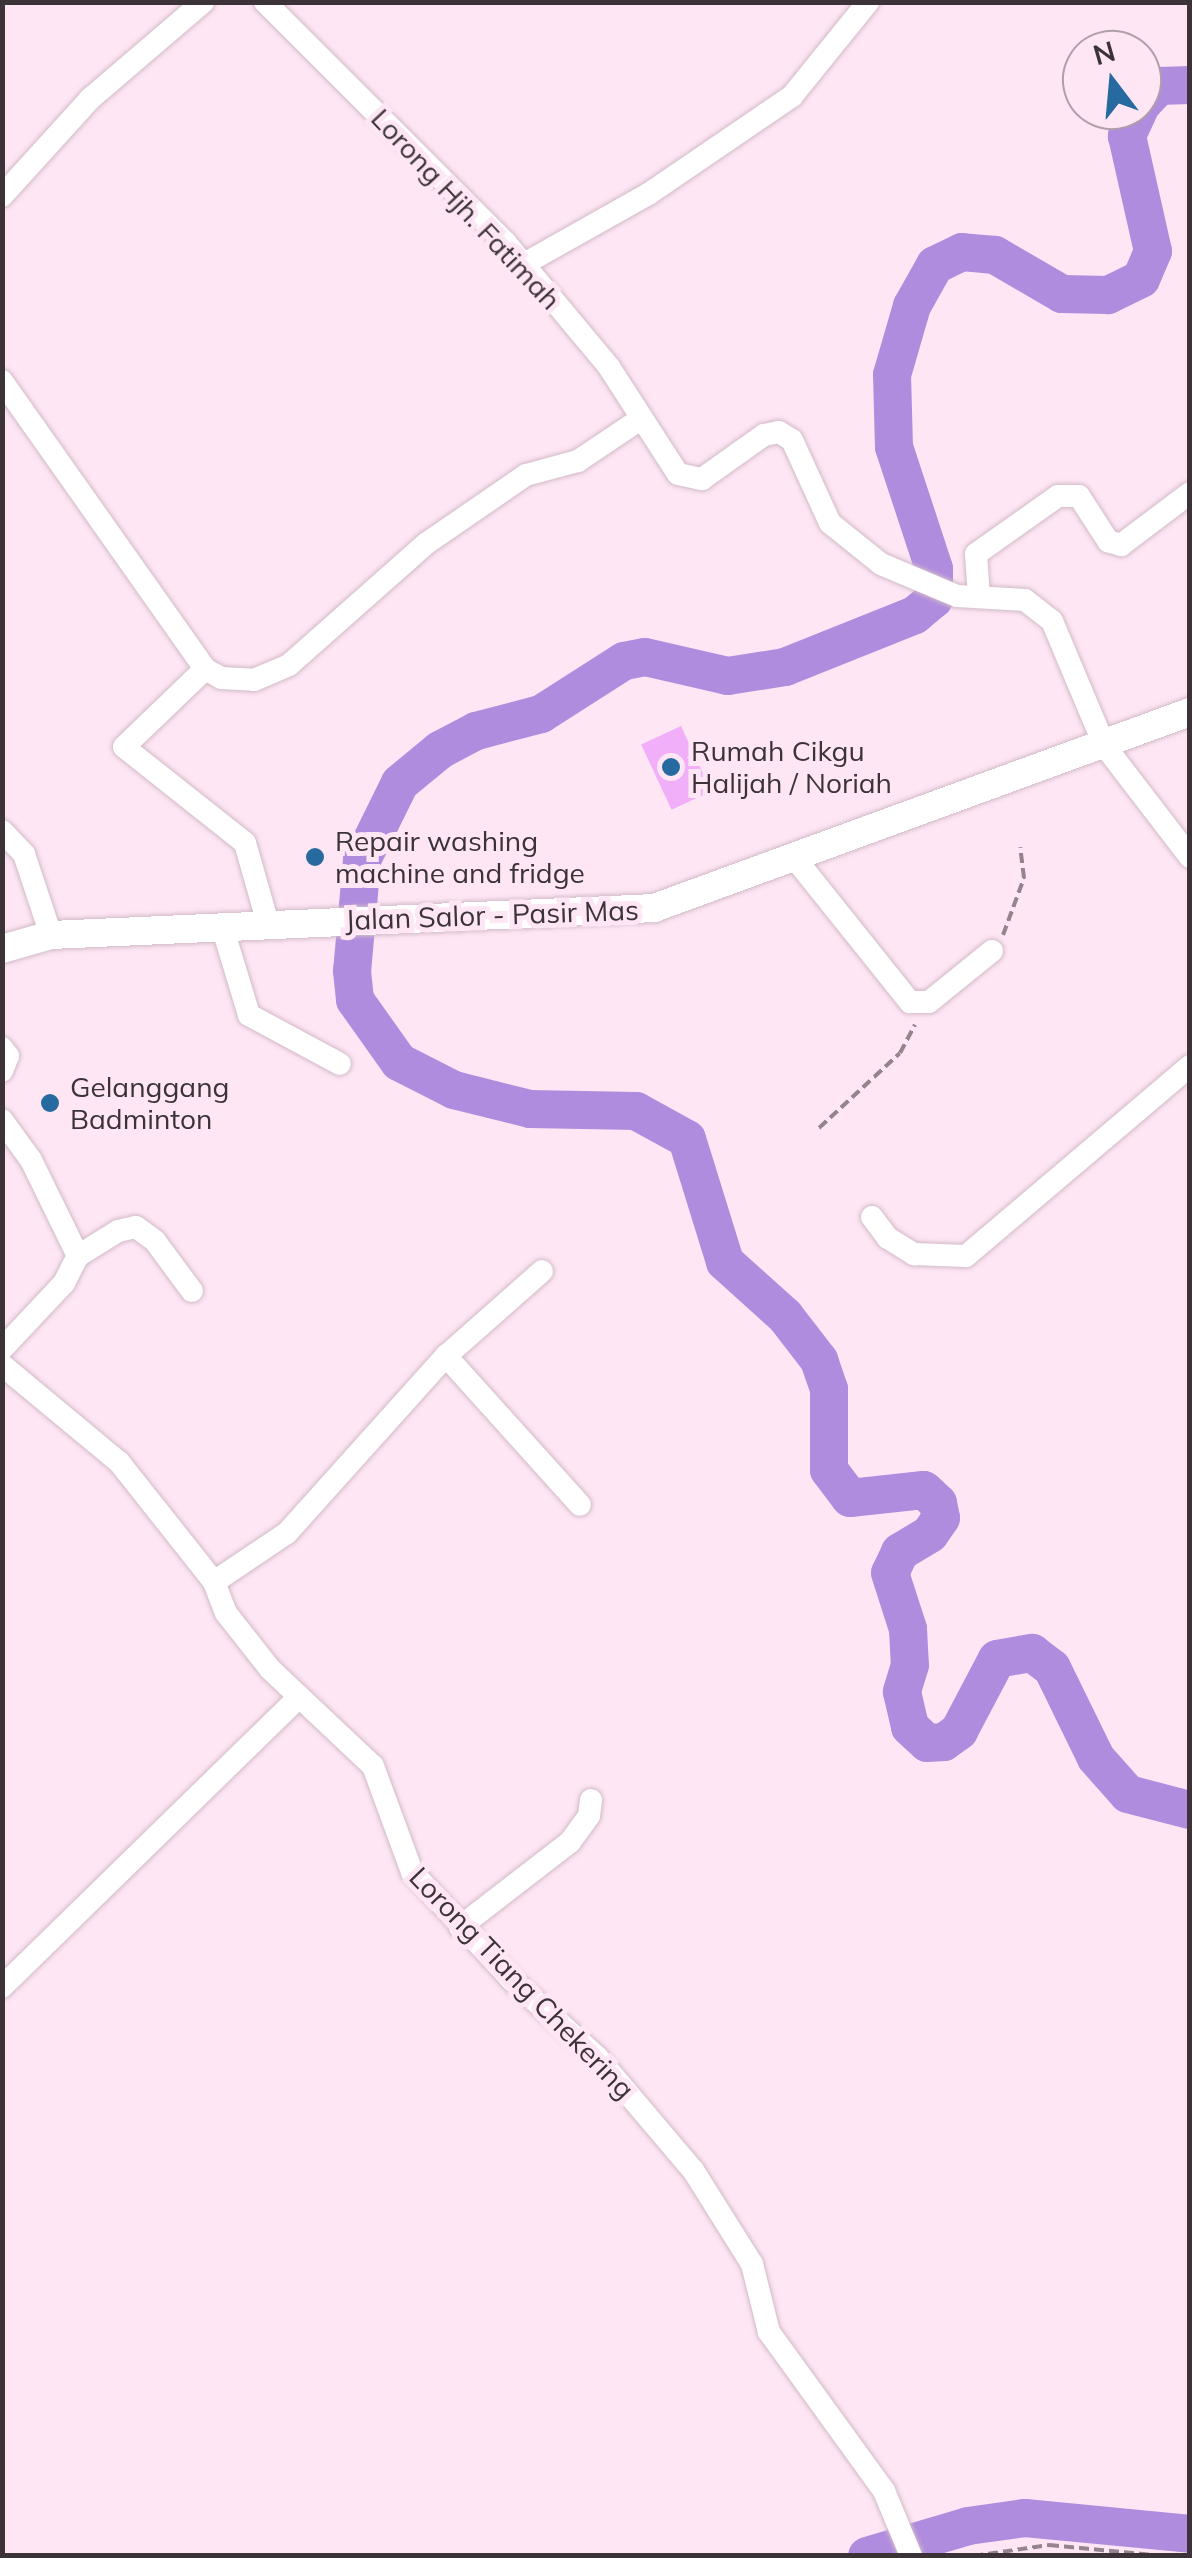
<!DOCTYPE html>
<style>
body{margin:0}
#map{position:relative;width:1192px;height:2558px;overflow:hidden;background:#fee6f4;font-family:Mulish,sans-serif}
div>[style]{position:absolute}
.river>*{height:38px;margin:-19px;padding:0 19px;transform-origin:19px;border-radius:19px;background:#b08cdf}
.building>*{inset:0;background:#f1affa;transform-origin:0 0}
.path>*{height:4px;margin-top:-2px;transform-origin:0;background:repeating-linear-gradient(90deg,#94848d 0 10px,transparent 0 15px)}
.roads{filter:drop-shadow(0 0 2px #d2bac8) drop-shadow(0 0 2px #d2bac8)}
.minor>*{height:22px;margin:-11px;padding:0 11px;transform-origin:11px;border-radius:11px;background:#fff}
.major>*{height:28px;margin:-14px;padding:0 14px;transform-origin:14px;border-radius:14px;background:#fff}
.dots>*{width:28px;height:28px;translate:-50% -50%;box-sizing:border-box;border:5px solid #fee6f4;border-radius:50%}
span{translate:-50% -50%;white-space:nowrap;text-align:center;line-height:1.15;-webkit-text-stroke:10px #fee6f4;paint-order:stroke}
.street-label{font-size:28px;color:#3c3338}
.poi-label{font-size:28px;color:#3c3338}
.left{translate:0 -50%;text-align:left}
.frame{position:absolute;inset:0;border:5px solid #3c3338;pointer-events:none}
.north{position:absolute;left:1062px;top:30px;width:100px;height:100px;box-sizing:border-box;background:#fee6f4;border:2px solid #b09ea9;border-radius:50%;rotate:344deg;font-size:28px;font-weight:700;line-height:40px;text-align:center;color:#3c3338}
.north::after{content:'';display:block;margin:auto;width:35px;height:45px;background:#276a9f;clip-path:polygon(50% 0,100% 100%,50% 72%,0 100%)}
</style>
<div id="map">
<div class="river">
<i style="left:1142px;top:104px;width:25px;rotate:-47deg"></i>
<i style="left:1159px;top:86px;width:31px;rotate:-2deg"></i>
<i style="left:1139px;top:110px;width:29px;rotate:115deg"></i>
<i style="left:1127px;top:136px;width:118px;rotate:77.3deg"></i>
<i style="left:1153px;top:251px;width:30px;rotate:113deg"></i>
<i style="left:1141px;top:279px;width:37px;rotate:154deg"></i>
<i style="left:1108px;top:295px;width:46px;rotate:-178.8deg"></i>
<i style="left:1062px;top:294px;width:78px;rotate:-149.8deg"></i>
<i style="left:995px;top:255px;width:33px;rotate:-175deg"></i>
<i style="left:962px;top:252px;width:30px;rotate:154deg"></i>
<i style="left:935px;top:265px;width:47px;rotate:119.3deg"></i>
<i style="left:912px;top:306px;width:72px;rotate:106.2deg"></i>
<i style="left:892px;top:375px;width:72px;rotate:88.4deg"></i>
<i style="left:894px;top:447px;width:128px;rotate:71.8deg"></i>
<i style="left:934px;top:569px;width:30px;rotate:90deg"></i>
<i style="left:934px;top:599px;width:25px;rotate:140deg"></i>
<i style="left:915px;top:615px;width:140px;rotate:158.2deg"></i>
<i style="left:785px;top:667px;width:58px;rotate:171deg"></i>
<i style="left:728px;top:676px;width:85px;rotate:-167.1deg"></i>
<i style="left:645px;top:657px;width:21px;rotate:169deg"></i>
<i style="left:624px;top:661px;width:98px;rotate:147.4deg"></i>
<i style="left:541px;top:714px;width:67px;rotate:165.3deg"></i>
<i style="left:476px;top:731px;width:41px;rotate:152.2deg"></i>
<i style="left:440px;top:750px;width:52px;rotate:140.5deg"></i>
<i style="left:400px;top:783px;width:86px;rotate:116.3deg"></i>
<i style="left:362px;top:860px;width:111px;rotate:95.1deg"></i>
<i style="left:352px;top:971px;width:29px;rotate:84deg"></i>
<i style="left:355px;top:1000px;width:76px;rotate:54.6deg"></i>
<i style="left:399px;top:1062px;width:62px;rotate:27deg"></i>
<i style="left:454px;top:1090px;width:78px;rotate:14deg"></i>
<i style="left:530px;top:1109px;width:106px;rotate:1.1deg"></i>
<i style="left:636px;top:1111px;width:58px;rotate:28.8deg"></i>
<i style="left:687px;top:1139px;width:129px;rotate:72.8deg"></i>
<i style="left:725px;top:1262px;width:81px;rotate:42deg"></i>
<i style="left:785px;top:1316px;width:56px;rotate:52.3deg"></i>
<i style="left:819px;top:1360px;width:31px;rotate:71deg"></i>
<i style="left:829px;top:1389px;width:81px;rotate:90deg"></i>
<i style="left:829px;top:1470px;width:35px;rotate:53deg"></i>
<i style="left:850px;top:1498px;width:74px;rotate:-6.2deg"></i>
<i style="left:924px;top:1490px;width:19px;rotate:43deg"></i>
<i style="left:938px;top:1503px;width:15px;rotate:79deg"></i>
<i style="left:941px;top:1518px;width:19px;rotate:125deg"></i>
<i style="left:930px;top:1534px;width:35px;rotate:149deg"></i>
<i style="left:900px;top:1552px;width:23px;rotate:115deg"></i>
<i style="left:890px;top:1573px;width:59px;rotate:72.2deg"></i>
<i style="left:908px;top:1629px;width:36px;rotate:87deg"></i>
<i style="left:910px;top:1665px;width:28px;rotate:107deg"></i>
<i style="left:902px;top:1692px;width:36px;rotate:77deg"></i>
<i style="left:910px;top:1727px;width:23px;rotate:43deg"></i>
<i style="left:927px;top:1743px;width:17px;rotate:-3deg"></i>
<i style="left:944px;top:1742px;width:19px;rotate:-36deg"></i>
<i style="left:959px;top:1731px;width:81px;rotate:-62.2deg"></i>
<i style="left:997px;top:1659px;width:36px;rotate:-10deg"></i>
<i style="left:1032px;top:1653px;width:25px;rotate:37deg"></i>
<i style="left:1052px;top:1668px;width:100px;rotate:63.9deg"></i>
<i style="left:1096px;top:1758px;width:48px;rotate:48.4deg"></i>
<i style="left:1128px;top:1794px;width:64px;rotate:14.5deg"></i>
<i style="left:867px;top:2556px;width:105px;rotate:-16.5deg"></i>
<i style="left:968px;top:2526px;width:58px;rotate:-8deg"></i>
<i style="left:1025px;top:2518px;width:166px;rotate:5.5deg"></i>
</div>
<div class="building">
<i style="left:681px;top:726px;width:72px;height:44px;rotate:65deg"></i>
</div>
<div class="path">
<i style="left:1003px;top:935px;width:61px;rotate:-69.8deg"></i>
<i style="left:1024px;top:878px;width:31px;rotate:-97deg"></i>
<i style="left:819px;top:1128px;width:110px;rotate:-42.8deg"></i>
<i style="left:900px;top:1053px;width:32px;rotate:-62deg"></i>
<i style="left:973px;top:2556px;width:77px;rotate:-8.2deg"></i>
<i style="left:1049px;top:2545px;width:115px;rotate:5.5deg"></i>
</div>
<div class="roads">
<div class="minor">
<i style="left:265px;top:2px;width:339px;rotate:45deg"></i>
<i style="left:505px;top:242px;width:163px;rotate:50.2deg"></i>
<i style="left:609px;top:367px;width:127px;rotate:57.2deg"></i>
<i style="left:678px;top:474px;width:25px;rotate:12deg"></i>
<i style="left:702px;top:479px;width:76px;rotate:-35.4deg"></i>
<i style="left:764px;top:435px;width:15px;rotate:-11deg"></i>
<i style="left:779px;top:432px;width:15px;rotate:32deg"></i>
<i style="left:792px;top:440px;width:91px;rotate:65.4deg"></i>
<i style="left:830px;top:523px;width:65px;rotate:38.8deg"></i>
<i style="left:881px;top:564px;width:82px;rotate:22.8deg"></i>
<i style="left:957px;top:596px;width:68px;rotate:3.4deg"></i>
<i style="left:1025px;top:600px;width:34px;rotate:38deg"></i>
<i style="left:1052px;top:621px;width:134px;rotate:67.2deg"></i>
<i style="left:1104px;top:745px;width:141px;rotate:52.5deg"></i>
<i style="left:2px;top:196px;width:131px;rotate:-47.8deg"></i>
<i style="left:90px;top:99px;width:149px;rotate:-40.6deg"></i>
<i style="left:524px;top:264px;width:145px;rotate:-29.4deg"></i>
<i style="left:650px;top:193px;width:172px;rotate:-34.3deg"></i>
<i style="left:792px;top:96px;width:121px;rotate:-51deg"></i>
<i style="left:2px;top:381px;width:352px;rotate:54.8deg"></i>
<i style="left:205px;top:669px;width:18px;rotate:29deg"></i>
<i style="left:221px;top:678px;width:33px;rotate:3deg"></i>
<i style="left:254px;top:680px;width:38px;rotate:-23deg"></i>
<i style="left:289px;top:665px;width:184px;rotate:-41.5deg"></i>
<i style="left:427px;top:543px;width:120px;rotate:-34.5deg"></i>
<i style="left:526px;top:475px;width:54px;rotate:-15.1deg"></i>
<i style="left:578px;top:461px;width:73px;rotate:-33.9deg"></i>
<i style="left:979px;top:597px;width:43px;rotate:-94deg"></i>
<i style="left:976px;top:554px;width:100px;rotate:-35.3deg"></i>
<i style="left:1058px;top:496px;width:21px"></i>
<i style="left:1079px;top:496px;width:54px;rotate:57.2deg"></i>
<i style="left:1108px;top:541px;width:14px;rotate:17deg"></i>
<i style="left:1121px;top:545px;width:86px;rotate:-37deg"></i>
<i style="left:205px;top:669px;width:112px;rotate:136.1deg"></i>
<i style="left:124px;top:747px;width:154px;rotate:38.4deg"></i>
<i style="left:245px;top:843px;width:84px;rotate:74.1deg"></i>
<i style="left:2px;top:831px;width:32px;rotate:46deg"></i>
<i style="left:24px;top:854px;width:85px;rotate:71.6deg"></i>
<i style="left:797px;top:861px;width:181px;rotate:51.3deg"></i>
<i style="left:910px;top:1002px;width:19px"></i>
<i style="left:929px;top:1002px;width:81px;rotate:-39deg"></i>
<i style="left:222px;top:926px;width:93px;rotate:73.1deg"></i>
<i style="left:249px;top:1015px;width:103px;rotate:28.3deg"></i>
<i style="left:2px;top:1048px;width:10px;rotate:53deg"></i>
<i style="left:8px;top:1056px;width:16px;rotate:112deg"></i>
<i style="left:2px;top:1120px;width:49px;rotate:54.1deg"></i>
<i style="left:31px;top:1160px;width:107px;rotate:63.9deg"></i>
<i style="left:872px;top:1217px;width:26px;rotate:53deg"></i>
<i style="left:888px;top:1238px;width:31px;rotate:32deg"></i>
<i style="left:914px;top:1254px;width:52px;rotate:2.2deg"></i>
<i style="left:966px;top:1256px;width:294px;rotate:-40.3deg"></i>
<i style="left:2px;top:1349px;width:91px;rotate:-46.8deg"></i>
<i style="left:64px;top:1283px;width:30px;rotate:-63deg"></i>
<i style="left:78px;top:1256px;width:47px;rotate:-32deg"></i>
<i style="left:118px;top:1231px;width:18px;rotate:-13deg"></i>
<i style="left:136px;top:1227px;width:24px;rotate:36deg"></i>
<i style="left:155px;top:1241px;width:62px;rotate:53.5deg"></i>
<i style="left:446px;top:1356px;width:200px;rotate:48deg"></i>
<i style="left:2px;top:1365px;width:152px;rotate:39.7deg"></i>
<i style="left:119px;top:1462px;width:153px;rotate:51.6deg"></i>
<i style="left:214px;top:1582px;width:33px;rotate:69deg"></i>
<i style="left:226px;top:1613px;width:71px;rotate:51.8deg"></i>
<i style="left:270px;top:1669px;width:141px;rotate:43.3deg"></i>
<i style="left:373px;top:1766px;width:113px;rotate:69.8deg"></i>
<i style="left:412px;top:1872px;width:146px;rotate:47.2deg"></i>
<i style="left:511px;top:1979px;width:116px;rotate:42.2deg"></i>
<i style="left:597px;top:2057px;width:148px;rotate:49.7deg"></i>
<i style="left:693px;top:2170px;width:111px;rotate:57.9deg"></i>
<i style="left:752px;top:2264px;width:70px;rotate:76deg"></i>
<i style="left:769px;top:2332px;width:196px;rotate:54.1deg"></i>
<i style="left:884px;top:2491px;width:70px;rotate:67.4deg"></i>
<i style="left:214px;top:1582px;width:88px;rotate:-33.9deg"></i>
<i style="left:287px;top:1533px;width:238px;rotate:-48.1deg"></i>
<i style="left:446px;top:1356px;width:128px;rotate:-41.5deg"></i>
<i style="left:460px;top:1927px;width:139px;rotate:-37.7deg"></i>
<i style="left:570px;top:1842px;width:32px;rotate:-54deg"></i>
<i style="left:589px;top:1816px;width:16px;rotate:-83deg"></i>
<i style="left:2px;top:1987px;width:415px;rotate:-44.3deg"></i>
</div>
<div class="major">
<i style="left:2px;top:949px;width:51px;rotate:-15.9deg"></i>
<i style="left:51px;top:935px;width:604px;rotate:-2.56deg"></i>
<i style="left:654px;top:908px;width:571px;rotate:-20.09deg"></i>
</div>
</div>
<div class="dots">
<i style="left:671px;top:767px;background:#276a9f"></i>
<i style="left:315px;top:857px;background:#276a9f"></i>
<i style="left:50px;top:1103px;background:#276a9f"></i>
</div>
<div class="street-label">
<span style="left:466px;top:209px;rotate:47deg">Lorong Hjh. Fatimah</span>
<span style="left:492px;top:915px;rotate:-2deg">Jalan Salor - Pasir Mas</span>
<span style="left:522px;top:1983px;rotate:46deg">Lorong Tiang Chekering</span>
</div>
<div class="poi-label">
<span class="left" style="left:691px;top:767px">Rumah Cikgu<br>Halijah / Noriah</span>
<span class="left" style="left:335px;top:857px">Repair washing<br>machine and fridge</span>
<span class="left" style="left:70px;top:1103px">Gelanggang<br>Badminton</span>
</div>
<div class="frame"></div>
<div class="north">N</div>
</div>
